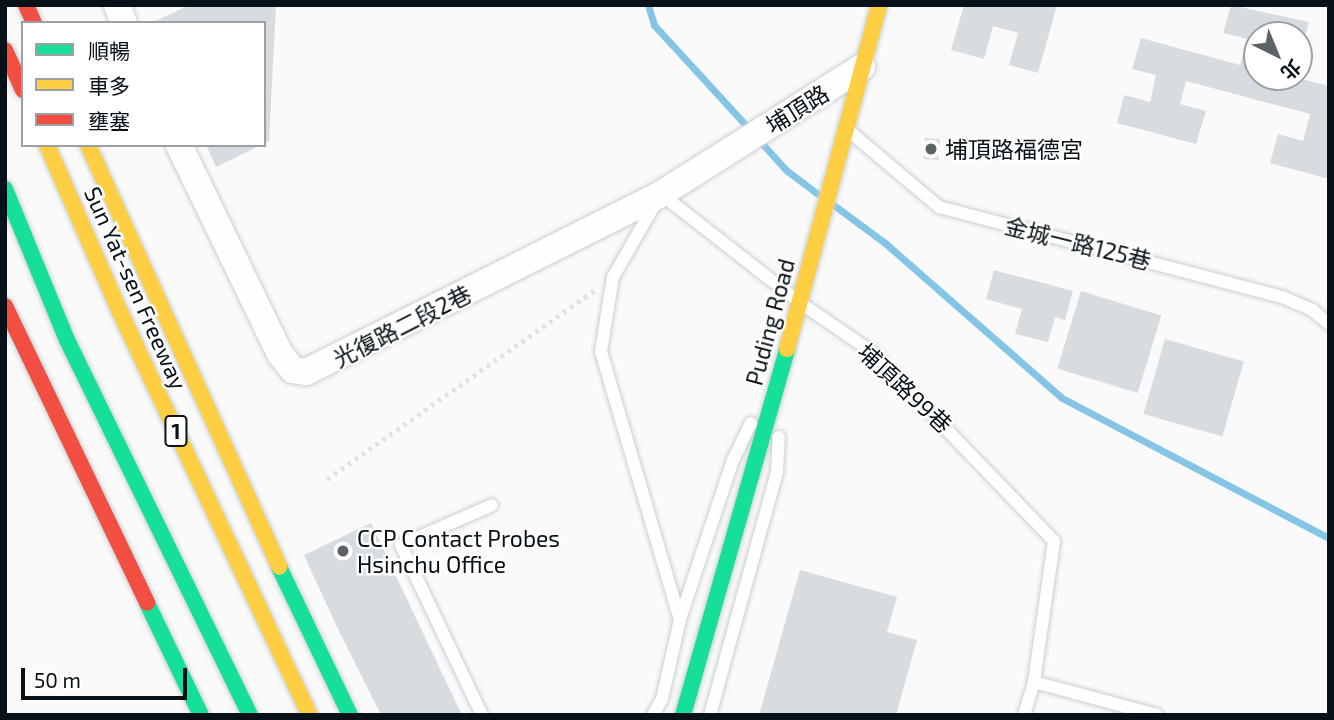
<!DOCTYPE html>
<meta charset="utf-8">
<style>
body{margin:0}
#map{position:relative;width:1334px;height:720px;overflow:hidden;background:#fafafa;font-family:"Exo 2","Noto Sans TC",sans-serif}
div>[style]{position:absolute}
.stream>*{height:7px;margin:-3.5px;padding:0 3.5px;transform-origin:3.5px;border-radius:3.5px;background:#84c5e6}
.building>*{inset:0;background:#d7dce0;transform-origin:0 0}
.path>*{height:4.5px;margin-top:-2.25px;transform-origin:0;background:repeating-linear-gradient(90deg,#e2e2e2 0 3.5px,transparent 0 8.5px)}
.roads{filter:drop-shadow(0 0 2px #cacfd2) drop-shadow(0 0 2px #cacfd2)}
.lane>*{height:12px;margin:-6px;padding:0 6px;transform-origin:6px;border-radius:6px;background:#fefefe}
.street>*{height:26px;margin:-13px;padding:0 13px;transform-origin:13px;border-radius:13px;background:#fefefe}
.fast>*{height:16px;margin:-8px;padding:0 8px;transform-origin:8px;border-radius:8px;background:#16e098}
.slow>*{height:16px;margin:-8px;padding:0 8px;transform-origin:8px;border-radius:8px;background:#ffcf43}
.jam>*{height:16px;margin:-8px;padding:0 8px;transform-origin:8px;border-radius:8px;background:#f24e42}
.dots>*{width:19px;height:19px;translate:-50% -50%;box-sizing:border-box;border:4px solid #fff;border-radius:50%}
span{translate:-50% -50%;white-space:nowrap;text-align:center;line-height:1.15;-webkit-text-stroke:5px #fff;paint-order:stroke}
.shield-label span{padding:2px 5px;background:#fff;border:2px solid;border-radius:5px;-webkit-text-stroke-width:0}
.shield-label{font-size:21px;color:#071117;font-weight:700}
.street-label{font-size:23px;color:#071117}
.poi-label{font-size:23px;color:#071117}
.left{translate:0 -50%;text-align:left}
.frame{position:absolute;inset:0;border:7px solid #071117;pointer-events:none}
.legend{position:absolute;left:21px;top:21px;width:245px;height:126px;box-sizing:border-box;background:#fff;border:2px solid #9ca0a2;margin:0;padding:9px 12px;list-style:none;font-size:21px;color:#071117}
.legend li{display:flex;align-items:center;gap:14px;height:35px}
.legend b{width:35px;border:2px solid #9ca0a2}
.north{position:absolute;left:1243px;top:21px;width:70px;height:70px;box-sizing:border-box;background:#fff;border:2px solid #9ca0a2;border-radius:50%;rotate:137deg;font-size:19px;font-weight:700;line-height:28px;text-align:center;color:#071117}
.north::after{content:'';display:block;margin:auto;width:24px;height:32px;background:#5c6366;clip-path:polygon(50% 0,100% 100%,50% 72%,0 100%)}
.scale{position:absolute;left:21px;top:668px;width:166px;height:32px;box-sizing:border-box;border:4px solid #071117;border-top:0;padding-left:9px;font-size:21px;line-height:24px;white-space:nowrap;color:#071117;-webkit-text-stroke:5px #fff;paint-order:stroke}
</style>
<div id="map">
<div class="stream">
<i style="left:648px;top:5px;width:21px;rotate:73deg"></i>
<i style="left:654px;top:25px;width:144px;rotate:47.5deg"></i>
<i style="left:759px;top:140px;width:40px;rotate:48deg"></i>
<i style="left:786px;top:170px;width:39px;rotate:37deg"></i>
<i style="left:835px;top:206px;width:62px;rotate:36.5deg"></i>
<i style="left:885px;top:243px;width:235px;rotate:41.2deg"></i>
<i style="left:1062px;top:398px;width:301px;rotate:27.7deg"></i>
</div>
<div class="building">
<i style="clip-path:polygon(190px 5px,276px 5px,269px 141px,264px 143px,264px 23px,151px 23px)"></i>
<i style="clip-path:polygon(964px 5px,1057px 5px,1038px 73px,1009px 65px,1018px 33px,993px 26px,984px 59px,951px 50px)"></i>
<i style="clip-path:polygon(1231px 5px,1309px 22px,1300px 56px,1299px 35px,1257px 35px,1257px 77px,1294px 77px,1329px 86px,1329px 179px,1270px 163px,1278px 134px,1303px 141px,1310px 114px,1186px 81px,1180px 104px,1206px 111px,1196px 144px,1117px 123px,1124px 95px,1150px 102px,1156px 75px,1132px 69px,1141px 38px,1240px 65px,1247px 39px,1223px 33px)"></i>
<i style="left:925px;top:138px;width:15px;height:21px;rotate:4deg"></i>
<i style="clip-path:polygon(206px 145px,261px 145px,216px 167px)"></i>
<i style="clip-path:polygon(994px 270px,1073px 291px,1065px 320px,1055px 317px,1048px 342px,1015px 334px,1022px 309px,986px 299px)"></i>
<i style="left:1081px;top:291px;width:84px;height:81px;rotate:17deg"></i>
<i style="left:1165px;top:339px;width:82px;height:78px;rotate:16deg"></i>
<i style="clip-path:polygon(371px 523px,421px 629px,462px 715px,381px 715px,337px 627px,304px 555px)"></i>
<i style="clip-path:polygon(800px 570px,897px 597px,887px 632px,917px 640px,896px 715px,759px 715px)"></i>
</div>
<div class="path">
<i style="left:327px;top:479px;width:328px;rotate:-35.2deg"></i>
</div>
<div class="roads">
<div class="lane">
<i style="left:849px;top:131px;width:118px;rotate:40.2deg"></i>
<i style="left:939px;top:207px;width:355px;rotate:14.7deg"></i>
<i style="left:1282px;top:297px;width:33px;rotate:23deg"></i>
<i style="left:1312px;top:310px;width:22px;rotate:39deg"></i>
<i style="left:680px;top:619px;width:168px;rotate:-71.6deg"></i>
<i style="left:733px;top:460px;width:41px;rotate:-64.1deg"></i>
<i style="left:482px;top:715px;width:188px;rotate:-115.5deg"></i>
<i style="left:401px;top:545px;width:99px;rotate:-23.7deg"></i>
<i style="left:653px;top:715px;width:18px;rotate:-61deg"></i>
<i style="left:662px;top:699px;width:81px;rotate:-77.2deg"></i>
<i style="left:680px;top:620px;width:280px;rotate:-106.4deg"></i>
<i style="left:601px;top:351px;width:75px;rotate:-80.8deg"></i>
<i style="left:613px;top:277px;width:96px;rotate:-60deg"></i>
<i style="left:661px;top:194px;width:175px;rotate:38deg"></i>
<i style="left:799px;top:302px;width:88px;rotate:34.4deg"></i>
<i style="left:872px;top:352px;width:262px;rotate:46.1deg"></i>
<i style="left:1054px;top:541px;width:142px;rotate:98.1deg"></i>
<i style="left:1034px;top:682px;width:127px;rotate:15deg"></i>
<i style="left:710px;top:715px;width:253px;rotate:-74.6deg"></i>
<i style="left:777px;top:471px;width:34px;rotate:-87deg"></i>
<i style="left:1024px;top:715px;width:34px;rotate:-73deg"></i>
</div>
<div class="street">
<i style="left:117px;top:5px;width:19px;rotate:69deg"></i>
<i style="left:179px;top:145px;width:232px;rotate:64.2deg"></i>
<i style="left:280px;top:354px;width:21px;rotate:51deg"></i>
<i style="left:293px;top:370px;width:13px;rotate:9deg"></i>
<i style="left:306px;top:372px;width:397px;rotate:-26.6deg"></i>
<i style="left:661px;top:194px;width:238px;rotate:-32.3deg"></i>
</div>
<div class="fast">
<i style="left:5px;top:189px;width:163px;rotate:67.7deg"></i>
<i style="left:67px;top:340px;width:417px;rotate:64deg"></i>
<i style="left:279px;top:567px;width:164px;rotate:64.4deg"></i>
<i style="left:147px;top:603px;width:124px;rotate:64.3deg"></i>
<i style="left:683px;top:715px;width:380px;rotate:-74.1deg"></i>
</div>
<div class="slow">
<i style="left:47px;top:145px;width:180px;rotate:66.4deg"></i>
<i style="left:119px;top:310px;width:448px;rotate:64.8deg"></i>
<i style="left:88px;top:145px;width:463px;rotate:65.6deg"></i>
<i style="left:787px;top:349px;width:356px;rotate:-75deg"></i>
</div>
<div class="jam">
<i style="left:26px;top:5px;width:20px;rotate:66deg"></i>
<i style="left:5px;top:50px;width:44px;rotate:65.8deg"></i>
<i style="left:5px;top:306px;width:329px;rotate:64.4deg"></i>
</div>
</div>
<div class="dots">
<i style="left:931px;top:149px;background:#5c6366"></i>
<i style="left:343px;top:551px;background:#5c6366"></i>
</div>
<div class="shield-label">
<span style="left:176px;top:431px">1</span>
</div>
<div class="street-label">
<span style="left:797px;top:109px;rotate:-32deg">埔頂路</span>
<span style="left:1078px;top:243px;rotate:14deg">金城一路125巷</span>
<span style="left:136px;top:288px;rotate:66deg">Sun Yat-sen Freeway</span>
<span style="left:770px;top:322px;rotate:-75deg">Puding Road</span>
<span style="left:402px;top:326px;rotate:-27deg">光復路二段2巷</span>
<span style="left:905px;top:388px;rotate:43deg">埔頂路99巷</span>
</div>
<div class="poi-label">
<span class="left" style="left:945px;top:149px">埔頂路福德宮</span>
<span class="left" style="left:357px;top:551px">CCP Contact Probes<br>Hsinchu Office</span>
</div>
<div class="frame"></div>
<ul class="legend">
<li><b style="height:9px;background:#16e098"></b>順暢</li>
<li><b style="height:9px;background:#ffcf43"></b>車多</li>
<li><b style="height:9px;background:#f24e42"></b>壅塞</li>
</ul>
<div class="north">北</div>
<div class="scale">50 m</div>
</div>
